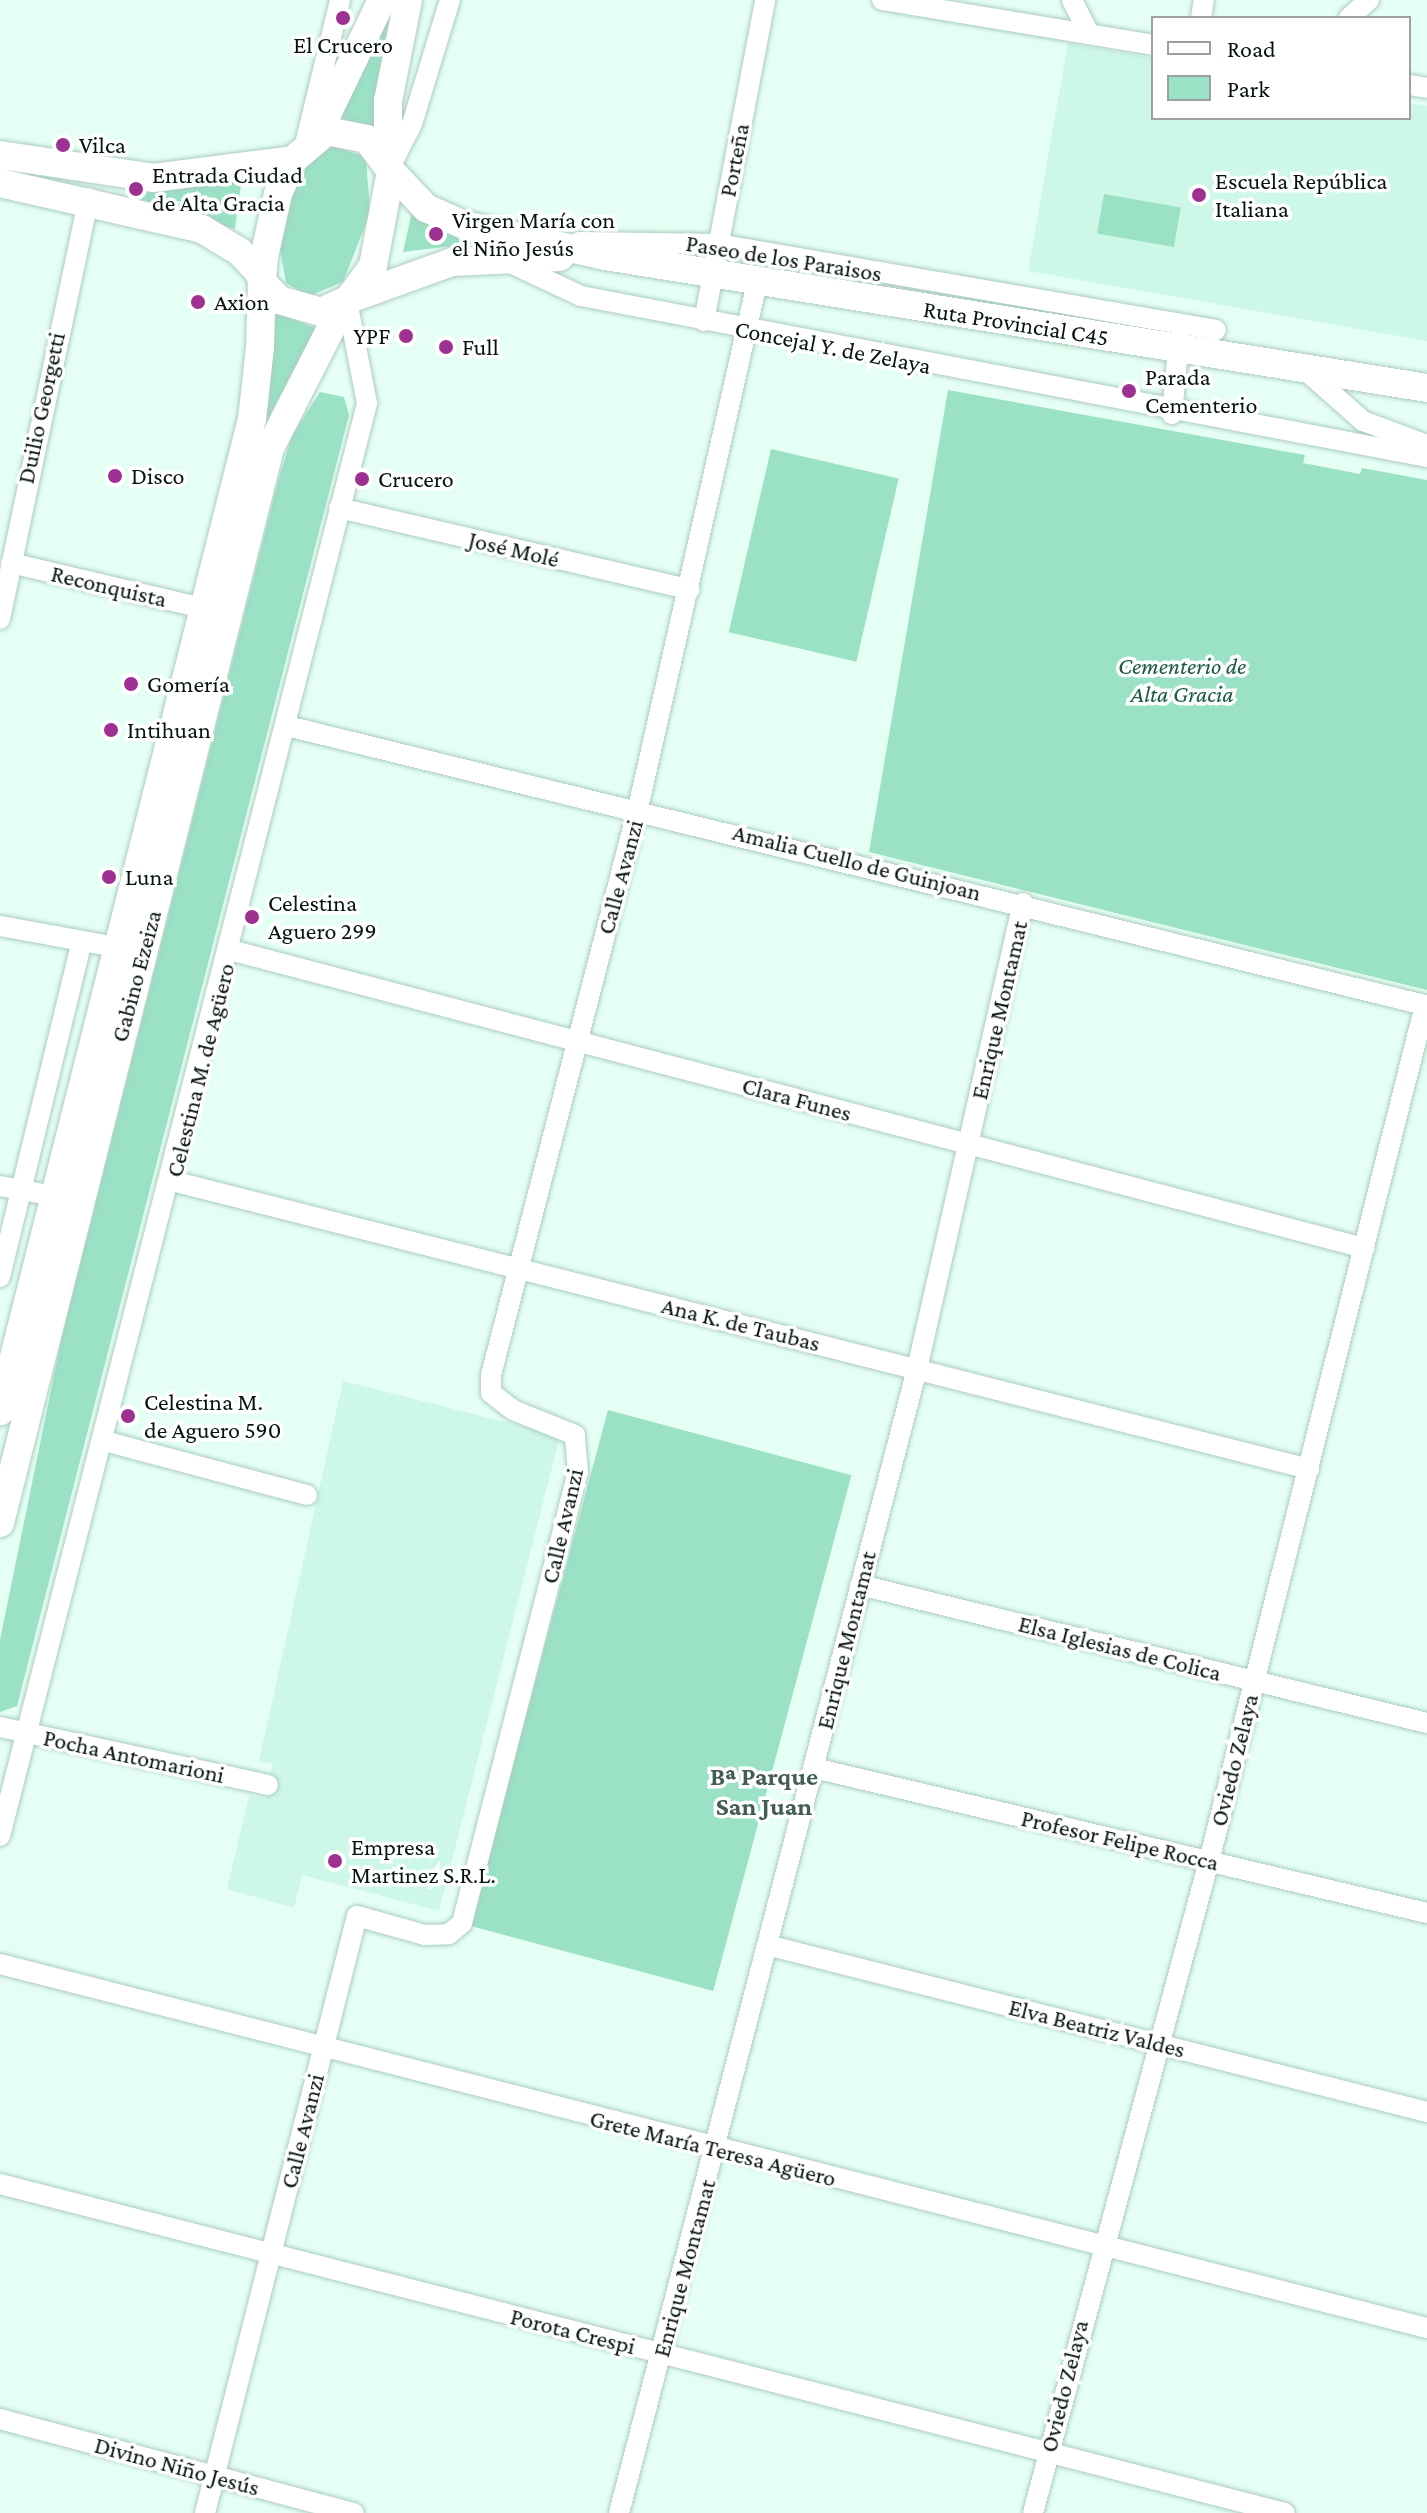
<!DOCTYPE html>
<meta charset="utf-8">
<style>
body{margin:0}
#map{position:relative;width:1427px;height:2513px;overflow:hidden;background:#e5fff4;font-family:"Crimson Pro",serif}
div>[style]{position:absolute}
.built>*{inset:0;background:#cdf7e6}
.green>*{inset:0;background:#9ae1c6;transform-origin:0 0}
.roads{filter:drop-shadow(0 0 2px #adccbf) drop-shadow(0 0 2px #adccbf)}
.minor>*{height:20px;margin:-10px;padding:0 10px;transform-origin:10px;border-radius:10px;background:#fff}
.secondary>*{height:28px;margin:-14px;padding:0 14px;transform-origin:14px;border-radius:14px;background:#fff}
.dots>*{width:22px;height:22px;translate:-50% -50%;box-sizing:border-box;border:4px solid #fff;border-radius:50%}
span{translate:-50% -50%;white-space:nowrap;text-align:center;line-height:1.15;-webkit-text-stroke:7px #fff;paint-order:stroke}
.poi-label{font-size:24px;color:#07130f}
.left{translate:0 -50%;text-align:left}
.right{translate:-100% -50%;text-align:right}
.street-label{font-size:24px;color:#07130f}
.park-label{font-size:24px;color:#1b5946;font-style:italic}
.neighbourhood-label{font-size:26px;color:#415d52;font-weight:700}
.legend{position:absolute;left:1151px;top:16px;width:260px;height:104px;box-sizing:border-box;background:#fff;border:2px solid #9ca19f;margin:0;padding:10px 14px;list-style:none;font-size:24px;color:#07130f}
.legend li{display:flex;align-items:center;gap:16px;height:40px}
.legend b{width:40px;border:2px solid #9ca19f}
</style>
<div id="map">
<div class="built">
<i style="clip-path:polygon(1068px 43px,1153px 58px,1153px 118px,1409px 118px,1409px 103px,1427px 106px,1427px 341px,1028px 271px)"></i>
<i style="clip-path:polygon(343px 1381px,560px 1436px,439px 1911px,302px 1875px,294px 1908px,227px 1889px,249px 1796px,265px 1798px,273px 1764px,259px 1761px)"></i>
</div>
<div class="green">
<i style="clip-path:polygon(393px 0,375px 132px,340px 117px)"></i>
<i style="clip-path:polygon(329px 145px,366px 157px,370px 213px,343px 282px,309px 296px,286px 283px,278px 238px,301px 168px)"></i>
<i style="clip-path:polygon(129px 181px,236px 181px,241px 185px,235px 229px,127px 195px)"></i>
<i style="left:1104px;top:194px;width:78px;height:40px;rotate:10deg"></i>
<i style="clip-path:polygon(413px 207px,485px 242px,403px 252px)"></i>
<i style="clip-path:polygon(275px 313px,316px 328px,261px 432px,272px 354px)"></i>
<i style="clip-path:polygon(948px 390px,1305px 455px,1303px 463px,1360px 474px,1362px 468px,1427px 480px,1427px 990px,869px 852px)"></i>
<i style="clip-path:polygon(320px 392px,344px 397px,349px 415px,17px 1706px,0 1712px,0 1640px,61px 1341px,278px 481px,292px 436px)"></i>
<i style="left:771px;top:449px;width:131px;height:188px;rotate:13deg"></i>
<i style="left:608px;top:1410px;width:252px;height:534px;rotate:15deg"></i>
</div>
<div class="roads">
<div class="minor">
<i style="left:882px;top:0;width:275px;rotate:9.4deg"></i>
<i style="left:1072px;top:0;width:37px;rotate:63deg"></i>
<i style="left:1201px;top:18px;width:18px;rotate:-81deg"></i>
<i style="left:1349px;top:18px;width:27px;rotate:-42deg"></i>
<i style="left:1409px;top:85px;width:18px;rotate:9deg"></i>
<i style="left:305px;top:144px;width:148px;rotate:-76.3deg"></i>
<i style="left:390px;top:167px;width:48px;rotate:-62.9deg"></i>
<i style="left:412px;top:124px;width:130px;rotate:-73deg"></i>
<i style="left:579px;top:242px;width:139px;rotate:0.8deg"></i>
<i style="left:718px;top:244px;width:505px;rotate:9.8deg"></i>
<i style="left:506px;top:261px;width:83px;rotate:25deg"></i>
<i style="left:581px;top:296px;width:861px;rotate:10.77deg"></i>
<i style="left:704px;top:321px;width:327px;rotate:-79.2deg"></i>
<i style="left:1304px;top:369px;width:79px;rotate:41.4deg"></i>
<i style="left:1363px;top:421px;width:68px;rotate:20.6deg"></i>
<i style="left:1172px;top:414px;width:75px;rotate:-84.7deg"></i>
<i style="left:339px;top:508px;width:360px;rotate:13.1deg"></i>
<i style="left:11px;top:563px;width:201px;rotate:13.2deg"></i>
<i style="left:0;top:619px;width:430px;rotate:-78.1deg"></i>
<i style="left:287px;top:726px;width:1172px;rotate:13.78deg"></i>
<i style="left:1425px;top:1005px;width:883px;rotate:104.16deg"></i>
<i style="left:1209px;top:1861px;width:675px;rotate:105.11deg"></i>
<i style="left:0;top:926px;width:118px;rotate:10.3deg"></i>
<i style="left:230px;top:950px;width:1173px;rotate:14.72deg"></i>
<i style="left:172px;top:1181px;width:1173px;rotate:14.21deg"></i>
<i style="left:0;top:1186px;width:55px;rotate:10.5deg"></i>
<i style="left:0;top:1277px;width:346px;rotate:-76.3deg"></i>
<i style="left:104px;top:1441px;width:210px;rotate:14.9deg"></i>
<i style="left:860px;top:1585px;width:584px;rotate:13.68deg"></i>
<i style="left:0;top:1727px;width:274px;rotate:12.2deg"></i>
<i style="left:814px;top:1768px;width:630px;rotate:13.31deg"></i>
<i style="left:0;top:1836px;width:1479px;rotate:-75.63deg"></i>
<i style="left:367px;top:403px;width:104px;rotate:-101.1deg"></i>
<i style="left:767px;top:1945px;width:681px;rotate:14.2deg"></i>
<i style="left:0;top:1964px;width:1473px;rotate:14.31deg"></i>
<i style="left:0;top:2184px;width:1326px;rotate:14.36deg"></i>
<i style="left:0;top:2419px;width:366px;rotate:14.9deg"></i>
<i style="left:205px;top:2513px;width:616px;rotate:-75.72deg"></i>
<i style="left:357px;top:1916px;width:71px;rotate:15.6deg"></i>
<i style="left:425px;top:1935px;width:24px;rotate:-2deg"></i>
<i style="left:449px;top:1934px;width:17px;rotate:-40deg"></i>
<i style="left:462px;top:1923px;width:466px;rotate:-75.6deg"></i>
<i style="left:578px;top:1472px;width:37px;rotate:-95deg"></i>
<i style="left:575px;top:1435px;width:67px;rotate:-158deg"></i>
<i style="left:513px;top:1410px;width:28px;rotate:-142deg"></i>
<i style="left:491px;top:1393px;width:18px;rotate:-90deg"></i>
<i style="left:491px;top:1375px;width:586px;rotate:-75.47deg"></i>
<i style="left:638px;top:808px;width:538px;rotate:-77.23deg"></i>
<i style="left:619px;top:2513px;width:1182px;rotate:-75.4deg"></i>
<i style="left:917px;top:1369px;width:478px;rotate:-77.2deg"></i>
</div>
<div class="secondary">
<i style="left:318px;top:133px;width:148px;rotate:-64.3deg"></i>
<i style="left:0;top:155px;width:155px;rotate:8.5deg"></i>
<i style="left:153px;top:178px;width:141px;rotate:-7.3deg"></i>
<i style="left:388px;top:162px;width:61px;rotate:-90deg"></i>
<i style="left:388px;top:101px;width:103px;rotate:-78.8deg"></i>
<i style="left:391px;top:171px;width:51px;rotate:46.6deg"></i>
<i style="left:426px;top:208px;width:42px;rotate:24.1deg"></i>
<i style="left:464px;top:225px;width:144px;rotate:12.4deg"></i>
<i style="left:605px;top:256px;width:833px;rotate:9.12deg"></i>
<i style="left:0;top:183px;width:207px;rotate:12.8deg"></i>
<i style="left:202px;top:229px;width:44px;rotate:31.2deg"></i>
<i style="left:240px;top:252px;width:26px;rotate:47deg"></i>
<i style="left:258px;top:271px;width:10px;rotate:66deg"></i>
<i style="left:262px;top:280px;width:7px;rotate:56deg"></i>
<i style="left:266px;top:286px;width:19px;rotate:47deg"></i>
<i style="left:279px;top:300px;width:44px;rotate:15.9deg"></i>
<i style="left:321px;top:312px;width:31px;rotate:-25deg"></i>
<i style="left:349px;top:299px;width:41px;rotate:-54deg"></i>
<i style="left:373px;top:266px;width:97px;rotate:-79.3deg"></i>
<i style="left:391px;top:171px;width:40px;rotate:-127deg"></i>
<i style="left:367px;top:139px;width:41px;rotate:-168.7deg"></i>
<i style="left:327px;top:131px;width:45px;rotate:139.5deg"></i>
<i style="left:293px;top:160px;width:37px;rotate:114deg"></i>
<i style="left:278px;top:194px;width:65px;rotate:102.5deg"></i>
<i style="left:264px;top:257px;width:23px;rotate:95deg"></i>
<i style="left:262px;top:280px;width:67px;rotate:91.7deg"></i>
<i style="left:260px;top:347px;width:72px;rotate:96.3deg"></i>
<i style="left:252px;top:419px;width:1024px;rotate:104.24deg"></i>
<i style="left:352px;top:298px;width:106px;rotate:-19.8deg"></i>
<i style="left:452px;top:262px;width:108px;rotate:-2.7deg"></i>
<i style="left:0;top:1523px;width:1108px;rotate:-75.9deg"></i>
<i style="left:270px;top:448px;width:163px;rotate:-63deg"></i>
</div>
</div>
<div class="dots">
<i style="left:343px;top:18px;background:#9d3192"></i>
<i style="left:63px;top:145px;background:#9d3192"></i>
<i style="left:136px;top:189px;background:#9d3192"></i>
<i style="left:1199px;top:195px;background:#9d3192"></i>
<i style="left:436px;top:234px;background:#9d3192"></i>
<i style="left:198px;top:302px;background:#9d3192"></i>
<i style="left:406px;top:336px;background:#9d3192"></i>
<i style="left:446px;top:347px;background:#9d3192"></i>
<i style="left:1129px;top:391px;background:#9d3192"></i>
<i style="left:115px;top:476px;background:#9d3192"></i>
<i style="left:362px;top:479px;background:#9d3192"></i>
<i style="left:131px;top:684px;background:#9d3192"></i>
<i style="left:111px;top:730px;background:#9d3192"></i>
<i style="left:109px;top:877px;background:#9d3192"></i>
<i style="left:252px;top:917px;background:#9d3192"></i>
<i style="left:128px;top:1416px;background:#9d3192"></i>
<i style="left:335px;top:1861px;background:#9d3192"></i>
</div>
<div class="poi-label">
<span style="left:343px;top:45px">El Crucero</span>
<span class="left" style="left:79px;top:145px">Vilca</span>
<span class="left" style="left:152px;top:189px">Entrada Ciudad<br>de Alta Gracia</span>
<span class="left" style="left:1215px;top:195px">Escuela República<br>Italiana</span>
<span class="left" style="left:452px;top:234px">Virgen María con<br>el Niño Jesús</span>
<span class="left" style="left:214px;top:302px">Axion</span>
<span class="right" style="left:390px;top:336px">YPF</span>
<span class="left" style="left:462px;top:347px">Full</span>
<span class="left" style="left:1145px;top:391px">Parada<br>Cementerio</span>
<span class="left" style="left:131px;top:476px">Disco</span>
<span class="left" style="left:378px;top:479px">Crucero</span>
<span class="left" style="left:147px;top:684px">Gomería</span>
<span class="left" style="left:127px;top:730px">Intihuan</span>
<span class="left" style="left:125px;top:877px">Luna</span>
<span class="left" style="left:268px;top:917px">Celestina<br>Aguero 299</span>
<span class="left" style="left:144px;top:1416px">Celestina M.<br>de Aguero 590</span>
<span class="left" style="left:351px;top:1861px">Empresa<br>Martinez S.R.L.</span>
</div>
<div class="street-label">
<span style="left:734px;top:160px;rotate:-79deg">Porteña</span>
<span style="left:784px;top:258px;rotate:9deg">Paseo de los Paraisos</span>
<span style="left:1016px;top:323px;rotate:9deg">Ruta Provincial C45</span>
<span style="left:833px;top:347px;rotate:11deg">Concejal Y. de Zelaya</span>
<span style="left:41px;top:408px;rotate:-78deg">Duilio Georgetti</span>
<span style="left:514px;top:549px;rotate:13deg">José Molé</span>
<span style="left:109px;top:586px;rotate:13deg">Reconquista</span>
<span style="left:857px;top:862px;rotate:14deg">Amalia Cuello de Guinjoan</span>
<span style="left:620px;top:877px;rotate:-75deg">Calle Avanzi</span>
<span style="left:136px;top:976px;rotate:-75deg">Gabino Ezeiza</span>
<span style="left:999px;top:1010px;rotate:-77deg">Enrique Montamat</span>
<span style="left:200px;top:1070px;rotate:-76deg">Celestina M. de Agüero</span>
<span style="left:797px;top:1099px;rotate:15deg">Clara Funes</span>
<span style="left:741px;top:1324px;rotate:14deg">Ana K. de Taubas</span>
<span style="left:562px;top:1526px;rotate:-77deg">Calle Avanzi</span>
<span style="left:846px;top:1640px;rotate:-76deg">Enrique Montamat</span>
<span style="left:1120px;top:1648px;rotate:14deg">Elsa Iglesias de Colica</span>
<span style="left:134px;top:1756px;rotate:12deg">Pocha Antomarioni</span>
<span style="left:1234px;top:1760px;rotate:-76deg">Oviedo Zelaya</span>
<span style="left:1120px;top:1840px;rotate:13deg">Profesor Felipe Rocca</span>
<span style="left:1097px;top:2028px;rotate:14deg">Elva Beatriz Valdes</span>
<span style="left:302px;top:2131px;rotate:-76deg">Calle Avanzi</span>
<span style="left:713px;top:2148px;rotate:14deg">Grete María Teresa Agüero</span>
<span style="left:684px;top:2268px;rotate:-75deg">Enrique Montamat</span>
<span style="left:573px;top:2331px;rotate:14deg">Porota Crespi</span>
<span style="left:1064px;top:2386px;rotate:-76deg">Oviedo Zelaya</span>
<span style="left:177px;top:2466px;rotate:15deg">Divino Niño Jesús</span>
</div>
<div class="park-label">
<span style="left:1182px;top:680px">Cementerio de<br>Alta Gracia</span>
</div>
<div class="neighbourhood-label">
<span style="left:764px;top:1792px">Bª Parque<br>San Juan</span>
</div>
<ul class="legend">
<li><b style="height:10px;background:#fff"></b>Road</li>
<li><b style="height:22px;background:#9ae1c6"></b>Park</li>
</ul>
</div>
